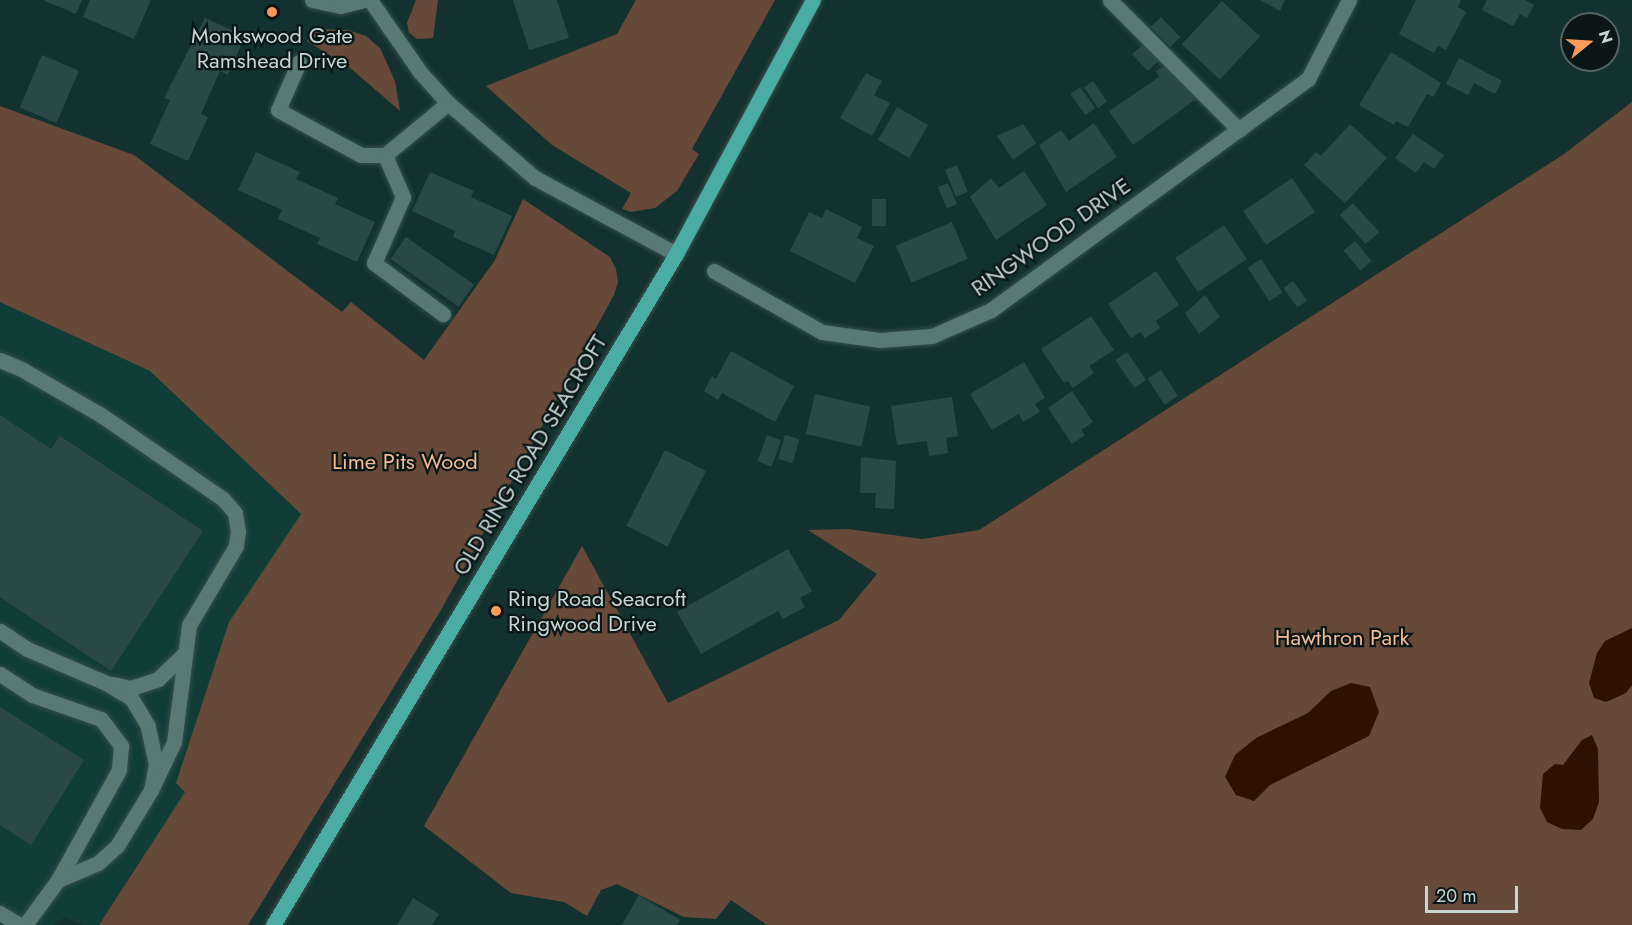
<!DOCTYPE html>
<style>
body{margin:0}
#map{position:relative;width:1632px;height:925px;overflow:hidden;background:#13322f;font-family:Jost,sans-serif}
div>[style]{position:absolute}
.built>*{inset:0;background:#113d39}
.green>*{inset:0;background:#664938}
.water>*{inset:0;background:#2d1202}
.building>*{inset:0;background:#2a4946;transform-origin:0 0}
.roads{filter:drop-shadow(0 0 2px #374f4c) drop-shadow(0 0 2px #374f4c)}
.minor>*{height:15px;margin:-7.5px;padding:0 7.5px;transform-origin:7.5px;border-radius:7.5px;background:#597975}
.major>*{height:15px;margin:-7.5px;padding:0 7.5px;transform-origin:7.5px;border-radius:7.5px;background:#4aada4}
.dots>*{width:16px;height:16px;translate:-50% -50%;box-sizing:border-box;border:3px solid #0a1716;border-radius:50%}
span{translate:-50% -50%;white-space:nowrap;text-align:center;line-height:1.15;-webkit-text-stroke:4.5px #0a1716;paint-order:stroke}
.poi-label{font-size:22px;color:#c5d6d4}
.left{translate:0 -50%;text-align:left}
.street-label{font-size:22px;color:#c5d6d4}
.park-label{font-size:22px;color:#f4b996}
.north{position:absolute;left:1560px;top:12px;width:60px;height:60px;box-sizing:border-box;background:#0a1716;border:2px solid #556362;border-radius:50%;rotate:72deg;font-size:16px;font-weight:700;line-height:24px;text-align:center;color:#c5d6d4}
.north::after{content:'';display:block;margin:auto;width:21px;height:27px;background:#ff9b5a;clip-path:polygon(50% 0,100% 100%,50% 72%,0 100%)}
.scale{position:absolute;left:1425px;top:886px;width:93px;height:27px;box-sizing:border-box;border:3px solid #c5d6d4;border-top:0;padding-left:8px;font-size:18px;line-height:21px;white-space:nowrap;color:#c5d6d4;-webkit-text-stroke:4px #0a1716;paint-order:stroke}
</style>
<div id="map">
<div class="built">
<i style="clip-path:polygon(0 302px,150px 371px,301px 514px,229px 622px,185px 792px,99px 925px,84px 925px,65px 917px,54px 925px,0 925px)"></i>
</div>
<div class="green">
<i style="clip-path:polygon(416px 0,438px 0,433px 38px,417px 39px,409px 33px,407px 23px)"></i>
<i style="clip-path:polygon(636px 0,775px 0,692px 149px,699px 154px,677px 191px,655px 208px,631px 212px,622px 209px,631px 193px,552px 145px,486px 86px,617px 34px)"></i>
<i style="clip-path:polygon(313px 29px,348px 30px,366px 36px,380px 48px,395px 81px,400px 111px,349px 67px,307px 41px)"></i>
<i style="clip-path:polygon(1632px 102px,1632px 925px,767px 925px,731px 900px,716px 919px,684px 917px,617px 884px,601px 890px,587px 916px,564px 902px,511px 893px,424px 826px,582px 546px,668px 703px,839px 620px,877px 574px,808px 530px,848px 529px,922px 539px,979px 530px,1564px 154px)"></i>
<i style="clip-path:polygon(0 106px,134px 155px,342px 312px,351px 302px,424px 360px,495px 260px,523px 199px,610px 257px,616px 269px,618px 282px,614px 295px,441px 610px,248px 925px,99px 925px,185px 792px,176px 783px,229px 622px,301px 514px,150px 371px,0 302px)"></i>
</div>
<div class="water">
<i style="clip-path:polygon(1632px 628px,1632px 685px,1626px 693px,1606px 702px,1594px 698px,1589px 683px,1597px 653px,1605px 641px)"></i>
<i style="clip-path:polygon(1351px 683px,1370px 687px,1379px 712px,1369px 736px,1270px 785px,1254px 801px,1236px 795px,1225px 777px,1235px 755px,1256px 738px,1308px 713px,1331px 691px)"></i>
<i style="clip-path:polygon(1592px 735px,1598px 749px,1599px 802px,1593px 819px,1581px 830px,1562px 829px,1547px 822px,1540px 808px,1543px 774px,1555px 764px,1563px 765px,1582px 740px)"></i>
</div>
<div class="building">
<i style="clip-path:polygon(43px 0,82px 0,76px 14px)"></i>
<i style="clip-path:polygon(90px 0,151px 0,134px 39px,83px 17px)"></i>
<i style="clip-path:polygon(513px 0,557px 0,569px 38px,529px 50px)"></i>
<i style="clip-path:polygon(1260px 0,1285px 0,1280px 11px)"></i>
<i style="clip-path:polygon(1416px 0,1461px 0,1458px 7px,1466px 12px,1446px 50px,1438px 46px,1434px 53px,1399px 34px)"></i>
<i style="clip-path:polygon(1487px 0,1525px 0,1534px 5px,1527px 18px,1520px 14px,1513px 26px,1482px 10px)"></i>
<i style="left:1222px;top:1px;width:52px;height:59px;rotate:43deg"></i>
<i style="left:1161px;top:17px;width:28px;height:14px;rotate:46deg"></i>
<i style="clip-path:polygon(205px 18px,245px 36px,228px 75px,220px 71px,201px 114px,208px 117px,188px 161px,150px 144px,170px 100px,164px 98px)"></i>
<i style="left:1143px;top:44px;width:23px;height:15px;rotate:47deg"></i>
<i style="clip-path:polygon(1391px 52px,1441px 83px,1433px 97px,1427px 94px,1408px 127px,1396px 121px,1394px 125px,1359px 105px)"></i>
<i style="left:42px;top:55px;width:40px;height:57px;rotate:23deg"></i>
<i style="clip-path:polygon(1459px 58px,1502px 81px,1495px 94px,1474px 83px,1468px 95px,1446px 84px)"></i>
<i style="clip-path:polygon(1164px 66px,1196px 99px,1133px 145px,1109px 111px,1159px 77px,1156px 71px)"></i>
<i style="clip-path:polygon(866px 73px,882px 81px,874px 95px,890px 103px,872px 136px,840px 118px)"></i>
<i style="left:1093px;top:81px;width:25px;height:11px;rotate:56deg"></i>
<i style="left:1080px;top:87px;width:26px;height:12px;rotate:54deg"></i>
<i style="left:897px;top:107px;width:36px;height:38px;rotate:30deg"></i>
<i style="clip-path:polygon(1094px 123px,1117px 157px,1066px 192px,1039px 145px,1061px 130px,1069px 141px)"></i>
<i style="clip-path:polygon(1023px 124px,1036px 143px,1013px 160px,997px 136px)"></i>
<i style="clip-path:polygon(1350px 124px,1387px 158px,1345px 203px,1304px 165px,1316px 152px,1321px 156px)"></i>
<i style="clip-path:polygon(1413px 134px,1444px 155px,1434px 169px,1424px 162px,1416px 173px,1395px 158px)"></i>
<i style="clip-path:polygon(256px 152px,300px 172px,296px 179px,338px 198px,335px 204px,375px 222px,357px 262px,317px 244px,320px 238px,278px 219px,282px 210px,238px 190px)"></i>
<i style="left:957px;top:165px;width:29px;height:13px;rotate:68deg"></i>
<i style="clip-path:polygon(1024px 171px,1047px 205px,996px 240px,970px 197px,991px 178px,999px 188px)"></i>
<i style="clip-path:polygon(430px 172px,474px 191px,471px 197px,512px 216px,494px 255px,453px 237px,455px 231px,412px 211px)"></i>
<i style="left:1292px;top:178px;width:41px;height:59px;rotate:56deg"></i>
<i style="left:948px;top:183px;width:23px;height:11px;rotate:67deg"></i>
<i style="left:872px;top:199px;width:14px;height:27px"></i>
<i style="left:1353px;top:203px;width:39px;height:18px;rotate:48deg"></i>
<i style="clip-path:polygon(826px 209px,862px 227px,857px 238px,874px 246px,855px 283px,790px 251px,809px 212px,822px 218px)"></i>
<i style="left:952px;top:222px;width:40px;height:61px;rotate:67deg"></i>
<i style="left:1224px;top:225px;width:41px;height:59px;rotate:56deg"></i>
<i style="left:406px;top:237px;width:83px;height:27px;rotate:35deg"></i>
<i style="left:1355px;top:241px;width:26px;height:15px;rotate:50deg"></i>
<i style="left:1261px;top:259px;width:40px;height:16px;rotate:57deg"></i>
<i style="clip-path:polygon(1156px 271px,1179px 305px,1156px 321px,1160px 328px,1145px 338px,1140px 332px,1131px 338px,1108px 304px)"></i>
<i style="left:1293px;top:281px;width:24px;height:12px;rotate:54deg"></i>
<i style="clip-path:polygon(1205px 295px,1220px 317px,1199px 334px,1185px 313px)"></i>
<i style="clip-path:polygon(1091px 316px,1114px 350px,1089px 366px,1094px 373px,1073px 388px,1068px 381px,1064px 383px,1041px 349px)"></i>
<i style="clip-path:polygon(731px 351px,794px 386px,775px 422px,722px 393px,718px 400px,704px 391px,712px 376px,716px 379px)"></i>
<i style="left:1127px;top:352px;width:34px;height:14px;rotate:56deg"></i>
<i style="clip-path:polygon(1024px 362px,1045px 398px,1035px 404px,1040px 412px,1023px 422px,1019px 414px,992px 430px,970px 394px)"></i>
<i style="left:1161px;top:370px;width:31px;height:16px;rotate:57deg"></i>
<i style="clip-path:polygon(1072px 391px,1093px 422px,1081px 430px,1085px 435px,1072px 444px,1048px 408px)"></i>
<i style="left:815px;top:394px;width:57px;height:41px;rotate:13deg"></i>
<i style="clip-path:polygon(952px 397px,958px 436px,946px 438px,948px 453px,929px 456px,927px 441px,897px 445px,891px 406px)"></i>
<i style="clip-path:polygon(0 415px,51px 449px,60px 436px,203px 531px,111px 671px,0 597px)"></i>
<i style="left:767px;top:435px;width:15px;height:28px;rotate:20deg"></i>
<i style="left:785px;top:435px;width:15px;height:25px;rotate:16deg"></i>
<i style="left:665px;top:450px;width:46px;height:85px;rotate:27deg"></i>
<i style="clip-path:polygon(861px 457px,896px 461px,894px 509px,875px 508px,876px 493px,860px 493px)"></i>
<i style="clip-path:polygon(788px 549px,812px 591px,800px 598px,805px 607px,783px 619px,778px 611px,701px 654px,677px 612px)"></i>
<i style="clip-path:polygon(0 707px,84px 760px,31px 845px,0 825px)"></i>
<i style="clip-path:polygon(639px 895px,680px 920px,677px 925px,622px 925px)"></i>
<i style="clip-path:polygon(413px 898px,439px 914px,432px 925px,397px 925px)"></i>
</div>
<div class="roads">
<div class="minor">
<i style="left:312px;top:0;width:29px;rotate:12deg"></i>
<i style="left:340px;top:6px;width:25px;rotate:-14deg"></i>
<i style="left:370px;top:0;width:88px;rotate:55.2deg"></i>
<i style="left:420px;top:72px;width:42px;rotate:47.9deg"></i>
<i style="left:448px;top:103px;width:115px;rotate:40.8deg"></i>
<i style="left:535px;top:178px;width:160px;rotate:28.3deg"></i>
<i style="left:1110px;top:0;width:183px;rotate:45.2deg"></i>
<i style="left:299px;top:62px;width:52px;rotate:113.6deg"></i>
<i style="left:278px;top:110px;width:94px;rotate:28.5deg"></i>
<i style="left:361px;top:155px;width:24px"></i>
<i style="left:385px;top:155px;width:82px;rotate:-39.5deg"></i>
<i style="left:385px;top:155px;width:46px;rotate:66.8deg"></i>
<i style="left:403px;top:197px;width:72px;rotate:113.7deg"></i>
<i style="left:374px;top:263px;width:86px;rotate:36.5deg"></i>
<i style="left:714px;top:271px;width:124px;rotate:29.5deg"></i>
<i style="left:822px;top:332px;width:59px;rotate:7.9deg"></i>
<i style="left:880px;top:340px;width:52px;rotate:-4.4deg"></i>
<i style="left:932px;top:336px;width:64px;rotate:-23.8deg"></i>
<i style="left:991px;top:310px;width:392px;rotate:-36.1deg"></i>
<i style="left:1308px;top:79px;width:89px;rotate:-62.6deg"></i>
<i style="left:0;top:360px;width:25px;rotate:23deg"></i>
<i style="left:23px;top:370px;width:90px;rotate:30deg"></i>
<i style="left:101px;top:415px;width:148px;rotate:34.5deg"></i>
<i style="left:223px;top:499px;width:18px;rotate:49deg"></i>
<i style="left:235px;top:513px;width:18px;rotate:81deg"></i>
<i style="left:238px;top:531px;width:15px;rotate:98deg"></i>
<i style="left:236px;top:546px;width:92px;rotate:120.7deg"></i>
<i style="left:189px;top:625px;width:118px;rotate:97.3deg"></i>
<i style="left:174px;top:742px;width:53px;rotate:115.6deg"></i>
<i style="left:151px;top:790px;width:25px;rotate:-79deg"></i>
<i style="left:156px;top:765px;width:40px;rotate:-102deg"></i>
<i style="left:148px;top:726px;width:33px;rotate:-121deg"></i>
<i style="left:131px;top:698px;width:29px;rotate:-149deg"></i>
<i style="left:106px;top:683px;width:86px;rotate:-156.7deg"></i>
<i style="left:27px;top:649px;width:32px;rotate:-146deg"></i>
<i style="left:0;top:674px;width:38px;rotate:33deg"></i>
<i style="left:32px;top:695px;width:73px;rotate:19.2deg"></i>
<i style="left:101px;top:719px;width:34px;rotate:53deg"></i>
<i style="left:121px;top:746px;width:24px;rotate:95deg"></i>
<i style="left:119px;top:770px;width:126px;rotate:119deg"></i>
<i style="left:58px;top:880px;width:56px;rotate:126.3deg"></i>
<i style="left:113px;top:684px;width:18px;rotate:13deg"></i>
<i style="left:131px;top:688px;width:28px;rotate:-18deg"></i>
<i style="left:158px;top:679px;width:37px;rotate:-44deg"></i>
<i style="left:58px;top:880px;width:43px;rotate:-23deg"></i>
<i style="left:98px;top:863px;width:25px;rotate:-42deg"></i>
<i style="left:117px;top:846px;width:66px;rotate:-58.7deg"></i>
<i style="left:0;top:913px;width:22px;rotate:32deg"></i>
</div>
<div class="major">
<i style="left:273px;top:925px;width:783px;rotate:-59.01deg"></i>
<i style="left:676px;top:254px;width:289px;rotate:-61.7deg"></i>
</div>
</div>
<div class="dots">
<i style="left:272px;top:12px;background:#ff9b5a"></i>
<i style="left:496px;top:611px;background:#ff9b5a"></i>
</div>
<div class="poi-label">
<span style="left:272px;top:48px">Monkswood Gate<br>Ramshead Drive</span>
<span class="left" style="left:508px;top:611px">Ring Road Seacroft<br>Ringwood Drive</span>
</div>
<div class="street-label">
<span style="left:1051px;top:237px;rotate:-35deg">RINGWOOD DRIVE</span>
<span style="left:530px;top:455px;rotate:-59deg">OLD RING ROAD SEACROFT</span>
</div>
<div class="park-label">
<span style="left:405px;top:462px">Lime Pits Wood</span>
<span style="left:1342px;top:638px">Hawthron Park</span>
</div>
<div class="north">N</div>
<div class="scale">20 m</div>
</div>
